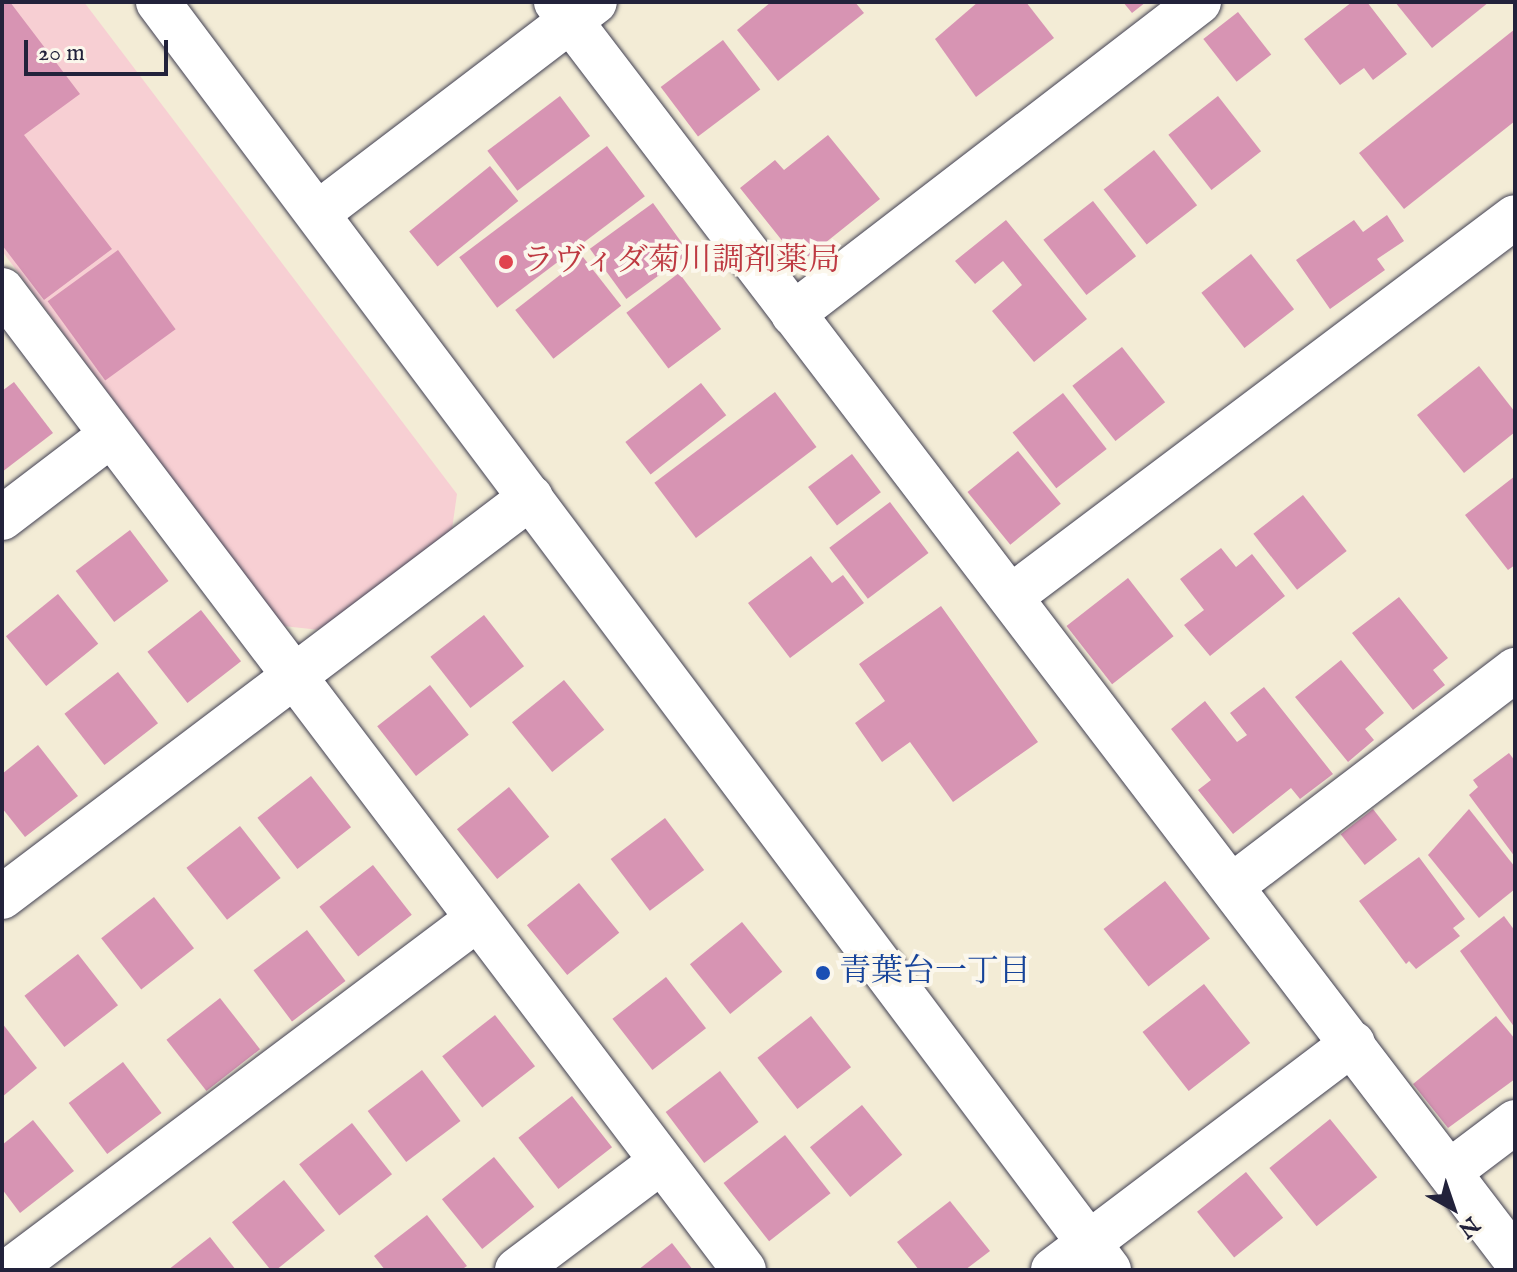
<!DOCTYPE html>
<meta charset="utf-8">
<style>
body{margin:0}
#map{position:relative;width:1517px;height:1272px;overflow:hidden;background:#f3ecd6;font-family:"IM FELL English","Noto Serif JP",serif}
div>[style]{position:absolute}
.built>*{inset:0;background:#f7cfd3}
.building>*{inset:0;background:#d794b3;transform-origin:0 0}
.roads{filter:drop-shadow(0 0 2px #414052) drop-shadow(0 0 2px #414052)}
.minor>*{height:44px;margin:-22px;padding:0 22px;transform-origin:22px;border-radius:22px;background:#fff}
.dots>*{width:22px;height:22px;translate:-50% -50%;box-sizing:border-box;border:4px solid #fbf7ec;border-radius:50%}
span{translate:-50% -50%;white-space:nowrap;text-align:center;line-height:1.15;-webkit-text-stroke:8px #fbf7ec;paint-order:stroke}
.health-label{font-size:32px;color:#be3a42}
.left{translate:0 -50%;text-align:left}
.transit-label{font-size:32px;color:#164399}
.frame{position:absolute;inset:0;border:4px solid #22223b;pointer-events:none}
.north{position:absolute;left:1413px;top:1168px;width:80px;height:80px;-webkit-text-stroke:6px #fbf7ec;paint-order:stroke;rotate:140deg;font-size:22px;font-weight:700;line-height:32px;text-align:center;color:#22223b}
.north::after{content:'';display:block;margin:auto;width:28px;height:36px;background:#22223b;clip-path:polygon(50% 0,100% 100%,50% 72%,0 100%)}
.scale{position:absolute;left:24px;top:40px;width:144px;height:36px;box-sizing:border-box;border:4px solid #22223b;border-top:0;padding-left:10px;font-size:24px;line-height:28px;white-space:nowrap;color:#22223b;-webkit-text-stroke:6px #fbf7ec;paint-order:stroke}
</style>
<div id="map">
<div class="built">
<i style="clip-path:polygon(2px 2px,84px 2px,457px 494px,452px 529px,320px 630px,283px 626px,2px 251px)"></i>
</div>
<div class="building">
<i style="clip-path:polygon(2px 2px,10px 2px,80px 94px,24px 135px,112px 249px,44px 300px,2px 245px)"></i>
<i style="clip-path:polygon(771px 2px,855px 2px,864px 13px,778px 81px,737px 30px)"></i>
<i style="clip-path:polygon(978px 2px,1026px 2px,1054px 38px,976px 97px,935px 39px)"></i>
<i style="clip-path:polygon(1123px 2px,1146px 2px,1132px 13px)"></i>
<i style="clip-path:polygon(1352px 2px,1367px 2px,1407px 54px,1373px 80px,1364px 68px,1340px 85px,1304px 39px)"></i>
<i style="clip-path:polygon(1395px 2px,1489px 2px,1432px 48px)"></i>
<i style="left:1238px;top:12px;width:54px;height:44px;rotate:52deg"></i>
<i style="clip-path:polygon(1515px 29px,1515px 121px,1404px 209px,1359px 153px)"></i>
<i style="left:723px;top:40px;width:62px;height:78px;rotate:53deg"></i>
<i style="left:560px;top:96px;width:50px;height:91px;rotate:53deg"></i>
<i style="left:1218px;top:96px;width:70px;height:63px;rotate:52deg"></i>
<i style="clip-path:polygon(828px 135px,880px 199px,800px 263px,740px 188px,775px 160px,784px 170px)"></i>
<i style="left:607px;top:146px;width:63px;height:185px;rotate:53deg"></i>
<i style="left:1154px;top:150px;width:70px;height:64px;rotate:52deg"></i>
<i style="left:490px;top:166px;width:45px;height:104px;rotate:51deg"></i>
<i style="left:1093px;top:201px;width:70px;height:63px;rotate:52deg"></i>
<i style="left:653px;top:203px;width:62px;height:78px;rotate:54deg"></i>
<i style="clip-path:polygon(1387px 215px,1404px 241px,1377px 259px,1385px 270px,1330px 309px,1296px 260px,1354px 220px,1363px 232px)"></i>
<i style="clip-path:polygon(1006px 220px,1087px 319px,1034px 362px,992px 311px,1022px 285px,1003px 261px,975px 284px,955px 261px)"></i>
<i style="left:118px;top:250px;width:98px;height:87px;rotate:54deg"></i>
<i style="left:1251px;top:254px;width:70px;height:63px;rotate:52deg"></i>
<i style="left:583px;top:257px;width:62px;height:86px;rotate:52deg"></i>
<i style="left:679px;top:273px;width:70px;height:66px;rotate:53deg"></i>
<i style="left:1122px;top:347px;width:70px;height:63px;rotate:52deg"></i>
<i style="clip-path:polygon(1479px 366px,1515px 412px,1515px 432px,1464px 473px,1417px 415px)"></i>
<i style="clip-path:polygon(14px 382px,53px 433px,2px 472px,2px 391px)"></i>
<i style="left:701px;top:383px;width:41px;height:96px;rotate:52deg"></i>
<i style="left:775px;top:392px;width:69px;height:151px;rotate:53deg"></i>
<i style="left:1063px;top:393px;width:71px;height:64px;rotate:52deg"></i>
<i style="left:1018px;top:451px;width:68px;height:65px;rotate:51deg"></i>
<i style="left:852px;top:454px;width:48px;height:55px;rotate:53deg"></i>
<i style="clip-path:polygon(1515px 476px,1515px 565px,1508px 570px,1465px 515px)"></i>
<i style="left:1303px;top:495px;width:71px;height:63px;rotate:52deg"></i>
<i style="left:890px;top:502px;width:64px;height:76px;rotate:53deg"></i>
<i style="left:130px;top:530px;width:64px;height:68px;rotate:53deg"></i>
<i style="clip-path:polygon(1221px 548px,1236px 567px,1252px 554px,1285px 596px,1210px 656px,1184px 625px,1204px 610px,1180px 579px)"></i>
<i style="clip-path:polygon(811px 556px,832px 583px,843px 575px,864px 603px,790px 658px,748px 603px)"></i>
<i style="left:1128px;top:578px;width:74px;height:78px;rotate:52deg"></i>
<i style="left:58px;top:594px;width:64px;height:67px;rotate:51deg"></i>
<i style="clip-path:polygon(1399px 597px,1448px 658px,1433px 670px,1445px 685px,1413px 710px,1352px 633px)"></i>
<i style="clip-path:polygon(941px 606px,1038px 742px,953px 802px,910px 742px,882px 762px,855px 723px,885px 701px,859px 664px)"></i>
<i style="left:201px;top:610px;width:65px;height:68px;rotate:52deg"></i>
<i style="left:484px;top:615px;width:65px;height:68px;rotate:52deg"></i>
<i style="clip-path:polygon(1341px 660px,1384px 713px,1365px 729px,1374px 740px,1348px 762px,1295px 697px)"></i>
<i style="left:118px;top:672px;width:65px;height:68px;rotate:52deg"></i>
<i style="left:564px;top:680px;width:64px;height:67px;rotate:51deg"></i>
<i style="left:430px;top:685px;width:63px;height:67px;rotate:52deg"></i>
<i style="clip-path:polygon(1264px 687px,1333px 774px,1300px 799px,1291px 788px,1233px 834px,1198px 790px,1211px 780px,1171px 729px,1205px 701px,1237px 742px,1247px 735px,1230px 713px)"></i>
<i style="clip-path:polygon(38px 745px,78px 796px,25px 837px,2px 808px,2px 774px)"></i>
<i style="clip-path:polygon(1509px 753px,1515px 761px,1515px 857px,1469px 795px,1478px 787px,1473px 780px)"></i>
<i style="left:311px;top:776px;width:65px;height:68px;rotate:52deg"></i>
<i style="left:509px;top:787px;width:64px;height:67px;rotate:51deg"></i>
<i style="left:1373px;top:809px;width:39px;height:41px;rotate:52deg"></i>
<i style="clip-path:polygon(1469px 809px,1515px 867px,1515px 889px,1479px 918px,1428px 855px)"></i>
<i style="left:665px;top:818px;width:65px;height:68px;rotate:53deg"></i>
<i style="left:240px;top:826px;width:66px;height:68px;rotate:52deg"></i>
<i style="clip-path:polygon(1419px 857px,1465px 919px,1453px 928px,1460px 936px,1416px 969px,1409px 961px,1406px 964px,1359px 901px)"></i>
<i style="left:373px;top:865px;width:63px;height:68px;rotate:52deg"></i>
<i style="left:1165px;top:881px;width:73px;height:78px;rotate:52deg"></i>
<i style="left:579px;top:883px;width:64px;height:67px;rotate:51deg"></i>
<i style="left:154px;top:897px;width:65px;height:67px;rotate:52deg"></i>
<i style="clip-path:polygon(1504px 916px,1515px 931px,1515px 1028px,1460px 951px)"></i>
<i style="left:742px;top:922px;width:64px;height:67px;rotate:51deg"></i>
<i style="left:307px;top:930px;width:64px;height:67px;rotate:53deg"></i>
<i style="left:78px;top:954px;width:65px;height:68px;rotate:52deg"></i>
<i style="left:666px;top:977px;width:65px;height:68px;rotate:52deg"></i>
<i style="left:1204px;top:984px;width:75px;height:78px;rotate:52deg"></i>
<i style="left:220px;top:998px;width:65px;height:68px;rotate:52deg"></i>
<i style="left:495px;top:1015px;width:65px;height:67px;rotate:52deg"></i>
<i style="left:811px;top:1016px;width:65px;height:68px;rotate:52deg"></i>
<i style="clip-path:polygon(1496px 1016px,1515px 1039px,1515px 1079px,1448px 1128px,1413px 1084px)"></i>
<i style="clip-path:polygon(2px 1023px,37px 1068px,2px 1097px)"></i>
<i style="left:123px;top:1062px;width:64px;height:68px;rotate:53deg"></i>
<i style="left:422px;top:1070px;width:64px;height:68px;rotate:53deg"></i>
<i style="left:720px;top:1071px;width:64px;height:68px;rotate:53deg"></i>
<i style="left:572px;top:1096px;width:65px;height:68px;rotate:52deg"></i>
<i style="left:862px;top:1105px;width:64px;height:67px;rotate:51deg"></i>
<i style="left:1330px;top:1119px;width:75px;height:78px;rotate:51deg"></i>
<i style="clip-path:polygon(33px 1120px,74px 1171px,20px 1213px,2px 1189px,2px 1145px)"></i>
<i style="left:352px;top:1123px;width:65px;height:67px;rotate:52deg"></i>
<i style="left:785px;top:1135px;width:74px;height:78px;rotate:52deg"></i>
<i style="left:494px;top:1157px;width:64px;height:67px;rotate:51deg"></i>
<i style="left:1246px;top:1172px;width:59px;height:63px;rotate:51deg"></i>
<i style="left:284px;top:1180px;width:65px;height:67px;rotate:51deg"></i>
<i style="clip-path:polygon(950px 1201px,990px 1251px,965px 1270px,919px 1270px,897px 1242px)"></i>
<i style="clip-path:polygon(427px 1215px,467px 1266px,461px 1270px,385px 1270px,374px 1256px)"></i>
<i style="clip-path:polygon(210px 1237px,236px 1270px,168px 1270px)"></i>
<i style="clip-path:polygon(672px 1243px,693px 1270px,638px 1270px)"></i>
</div>
<div class="roads">
<div class="minor">
<i style="left:158px;top:2px;width:1585px;rotate:53.13deg"></i>
<i style="left:556px;top:2px;width:1581px;rotate:52.66deg"></i>
<i style="left:318px;top:213px;width:348px;rotate:-37.3deg"></i>
<i style="left:2px;top:290px;width:1229px;rotate:52.87deg"></i>
<i style="left:793px;top:314px;width:512px;rotate:-37.54deg"></i>
<i style="left:2px;top:518px;width:137px;rotate:-37.3deg"></i>
<i style="left:1013px;top:595px;width:628px;rotate:-36.98deg"></i>
<i style="left:1233px;top:885px;width:355px;rotate:-37.3deg"></i>
<i style="left:2px;top:897px;width:663px;rotate:-37.09deg"></i>
<i style="left:1449px;top:1172px;width:83px;rotate:-37.1deg"></i>
<i style="left:10px;top:1270px;width:583px;rotate:-36.91deg"></i>
<i style="left:517px;top:1270px;width:180px;rotate:-36.9deg"></i>
<i style="left:1053px;top:1270px;width:376px;rotate:-37.1deg"></i>
</div>
</div>
<div class="dots">
<i style="left:506px;top:262px;background:#e0444e"></i>
<i style="left:823px;top:973px;background:#1a4fb4"></i>
</div>
<div class="health-label">
<span class="left" style="left:522px;top:262px">ラヴィダ菊川調剤薬局</span>
</div>
<div class="transit-label">
<span class="left" style="left:839px;top:973px">青葉台一丁目</span>
</div>
<div class="frame"></div>
<div class="north">N</div>
<div class="scale">20 m</div>
</div>
